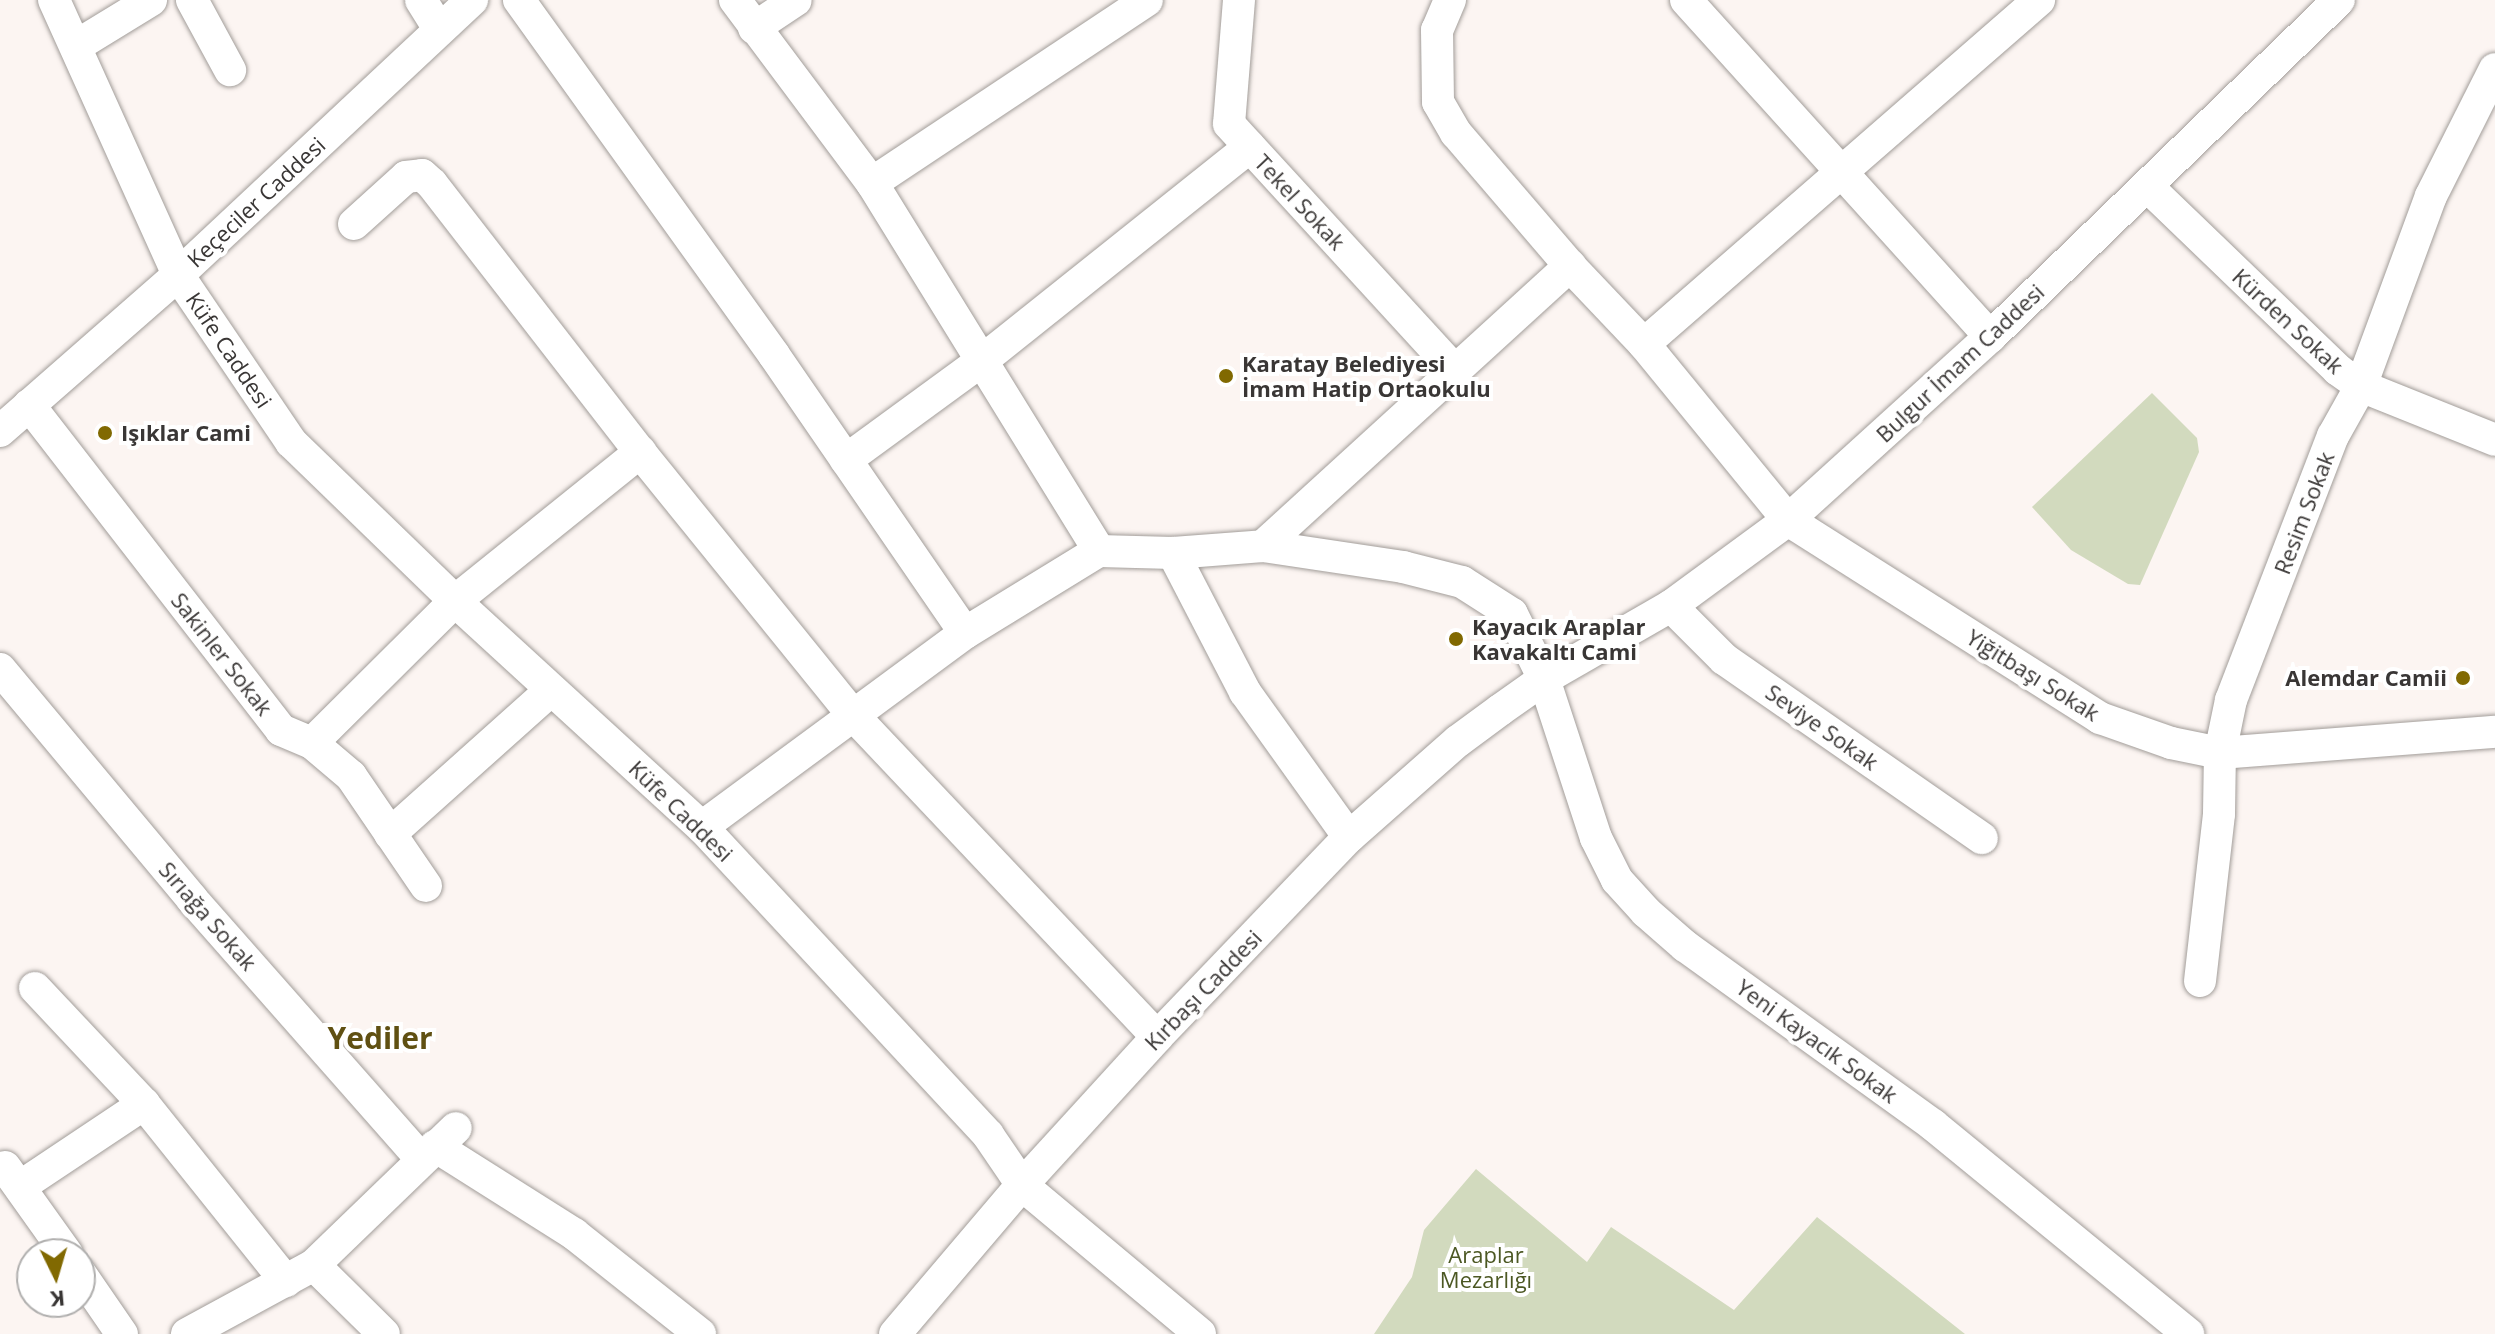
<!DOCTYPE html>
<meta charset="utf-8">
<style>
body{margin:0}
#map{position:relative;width:2495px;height:1334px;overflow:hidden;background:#fcf5f2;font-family:"Open Sans",sans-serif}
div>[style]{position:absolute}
.green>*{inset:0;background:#d2dabe}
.roads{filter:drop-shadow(0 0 2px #a29d99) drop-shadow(0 0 2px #a29d99)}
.minor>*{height:32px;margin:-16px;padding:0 16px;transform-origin:16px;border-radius:16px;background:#fff}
.dots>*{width:22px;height:22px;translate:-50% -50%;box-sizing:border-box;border:4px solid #fff;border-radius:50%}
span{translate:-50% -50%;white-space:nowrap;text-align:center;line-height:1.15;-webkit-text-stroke:8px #fff;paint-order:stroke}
.street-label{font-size:22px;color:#393635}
.poi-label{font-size:22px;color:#393635;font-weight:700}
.left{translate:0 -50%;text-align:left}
.right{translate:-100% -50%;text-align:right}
.park-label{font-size:22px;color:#4c5823}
.district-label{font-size:30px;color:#605012;font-weight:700}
.north{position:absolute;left:16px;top:1238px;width:80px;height:80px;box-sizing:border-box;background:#fff;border:2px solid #b0afae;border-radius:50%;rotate:175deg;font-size:22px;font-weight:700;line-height:32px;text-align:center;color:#393635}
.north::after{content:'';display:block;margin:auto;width:28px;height:36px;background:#816901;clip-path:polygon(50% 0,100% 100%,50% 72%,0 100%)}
</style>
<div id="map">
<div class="green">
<i style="clip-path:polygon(2152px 393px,2197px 438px,2199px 452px,2140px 585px,2128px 584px,2071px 550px,2032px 507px)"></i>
<i style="clip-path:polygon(1476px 1169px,1587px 1262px,1611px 1227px,1734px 1310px,1817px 1217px,1965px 1334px,1374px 1334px,1412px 1277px,1424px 1230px)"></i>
</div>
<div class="roads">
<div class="minor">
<i style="left:54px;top:0;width:302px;rotate:65.7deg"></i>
<i style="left:178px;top:275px;width:202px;rotate:55.9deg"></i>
<i style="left:291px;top:442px;width:228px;rotate:44.1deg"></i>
<i style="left:455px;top:601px;width:335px;rotate:42.5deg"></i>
<i style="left:702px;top:827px;width:420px;rotate:47.1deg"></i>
<i style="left:988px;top:1135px;width:60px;rotate:55.8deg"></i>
<i style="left:1022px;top:1185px;width:232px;rotate:39.9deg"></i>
<i style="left:192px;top:0;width:80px;rotate:61.5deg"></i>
<i style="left:421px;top:0;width:34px;rotate:58deg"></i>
<i style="left:519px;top:0;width:437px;rotate:54.3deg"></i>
<i style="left:774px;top:355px;width:337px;rotate:55.5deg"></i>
<i style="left:735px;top:0;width:229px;rotate:53.2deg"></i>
<i style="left:872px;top:183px;width:432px;rotate:58.3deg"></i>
<i style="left:1239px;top:0;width:124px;rotate:94.6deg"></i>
<i style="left:1229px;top:124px;width:335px;rotate:47.5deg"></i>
<i style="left:1450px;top:0;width:33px;rotate:113deg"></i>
<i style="left:1437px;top:30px;width:72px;rotate:89.2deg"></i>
<i style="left:1438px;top:102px;width:36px;rotate:60deg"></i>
<i style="left:1456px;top:133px;width:175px;rotate:49.4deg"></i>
<i style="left:1570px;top:266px;width:108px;rotate:46.5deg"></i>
<i style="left:1644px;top:344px;width:227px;rotate:50.7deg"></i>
<i style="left:1788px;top:520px;width:370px;rotate:32.4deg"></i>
<i style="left:2100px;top:718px;width:75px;rotate:19.4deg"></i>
<i style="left:2171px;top:743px;width:50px;rotate:11.5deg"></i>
<i style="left:2220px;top:753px;width:276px;rotate:-4.4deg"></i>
<i style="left:1686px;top:0;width:454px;rotate:47.9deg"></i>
<i style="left:754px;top:28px;width:50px;rotate:-33.7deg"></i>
<i style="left:76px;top:46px;width:88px;rotate:-31.5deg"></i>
<i style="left:872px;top:183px;width:330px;rotate:-33.6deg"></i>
<i style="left:2147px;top:186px;width:265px;rotate:43.9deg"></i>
<i style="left:2338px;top:370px;width:28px;rotate:35deg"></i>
<i style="left:2361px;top:386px;width:144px;rotate:21.9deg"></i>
<i style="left:354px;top:224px;width:70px;rotate:-42.1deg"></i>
<i style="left:406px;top:177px;width:16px;rotate:-7deg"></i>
<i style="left:422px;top:175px;width:13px;rotate:42deg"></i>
<i style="left:432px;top:184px;width:339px;rotate:52.2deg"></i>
<i style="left:640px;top:452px;width:337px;rotate:51deg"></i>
<i style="left:852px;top:714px;width:444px;rotate:46.6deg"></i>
<i style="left:1644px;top:344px;width:524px;rotate:-41.05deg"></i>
<i style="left:29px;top:405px;width:411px;rotate:52.2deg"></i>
<i style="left:281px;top:730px;width:34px;rotate:23deg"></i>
<i style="left:312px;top:743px;width:51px;rotate:40.2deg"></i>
<i style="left:351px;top:776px;width:133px;rotate:55.7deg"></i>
<i style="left:0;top:431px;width:237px;rotate:-41.2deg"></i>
<i style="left:178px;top:275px;width:403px;rotate:-43.1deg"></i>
<i style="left:846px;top:460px;width:171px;rotate:-36.2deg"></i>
<i style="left:984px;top:359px;width:340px;rotate:-38.6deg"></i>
<i style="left:1263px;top:546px;width:416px;rotate:-42.4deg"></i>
<i style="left:1173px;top:553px;width:157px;rotate:62.6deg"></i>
<i style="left:1245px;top:692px;width:178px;rotate:54.4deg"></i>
<i style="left:1671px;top:606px;width:75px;rotate:45deg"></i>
<i style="left:1724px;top:659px;width:314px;rotate:34.8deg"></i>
<i style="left:0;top:669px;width:300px;rotate:50.1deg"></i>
<i style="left:192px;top:899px;width:346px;rotate:48.6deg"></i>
<i style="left:312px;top:743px;width:202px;rotate:-44.8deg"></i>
<i style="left:455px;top:601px;width:238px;rotate:-38.8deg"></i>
<i style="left:702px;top:827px;width:327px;rotate:-36.4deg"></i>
<i style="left:965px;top:633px;width:157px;rotate:-31.5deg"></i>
<i style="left:1099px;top:551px;width:74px;rotate:1.5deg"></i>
<i style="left:1173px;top:553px;width:90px;rotate:-4.4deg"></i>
<i style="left:1263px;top:546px;width:142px;rotate:8.5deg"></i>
<i style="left:1403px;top:567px;width:61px;rotate:14.3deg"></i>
<i style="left:1462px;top:582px;width:59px;rotate:32.6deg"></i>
<i style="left:1512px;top:614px;width:72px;rotate:63.8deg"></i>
<i style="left:1544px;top:679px;width:167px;rotate:71.9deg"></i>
<i style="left:1596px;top:838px;width:47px;rotate:63.4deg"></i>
<i style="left:1617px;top:880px;width:43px;rotate:47.8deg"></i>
<i style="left:1646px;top:912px;width:52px;rotate:41.1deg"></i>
<i style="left:1685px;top:946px;width:306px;rotate:35.8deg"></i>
<i style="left:1933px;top:1125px;width:330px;rotate:39.3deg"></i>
<i style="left:390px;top:834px;width:216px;rotate:-41.8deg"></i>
<i style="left:2200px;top:981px;width:168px;rotate:-83.5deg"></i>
<i style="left:2219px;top:814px;width:61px;rotate:-89.1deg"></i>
<i style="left:2220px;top:753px;width:54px;rotate:-78.3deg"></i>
<i style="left:2231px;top:700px;width:283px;rotate:-68.9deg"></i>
<i style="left:2333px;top:436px;width:57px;rotate:-60.8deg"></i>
<i style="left:2361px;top:386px;width:202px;rotate:-69.8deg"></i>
<i style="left:2431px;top:196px;width:142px;rotate:-63.3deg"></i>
<i style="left:35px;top:988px;width:159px;rotate:46.8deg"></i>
<i style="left:144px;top:1104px;width:227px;rotate:51.3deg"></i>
<i style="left:435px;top:1146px;width:165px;rotate:32.3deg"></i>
<i style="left:574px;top:1234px;width:161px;rotate:38.4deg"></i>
<i style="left:5px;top:1167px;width:107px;rotate:54.5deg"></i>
<i style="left:21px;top:1186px;width:148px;rotate:-33.7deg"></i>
<i style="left:314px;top:1265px;width:98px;rotate:44.6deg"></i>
<i style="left:80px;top:1273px;width:74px;rotate:55.5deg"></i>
<i style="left:187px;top:1334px;width:145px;rotate:-28.5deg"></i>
<i style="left:314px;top:1265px;width:197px;rotate:-44deg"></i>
<i style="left:895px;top:1334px;width:196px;rotate:-49.6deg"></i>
<i style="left:1022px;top:1185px;width:200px;rotate:-47.6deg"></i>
<i style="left:1157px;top:1037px;width:277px;rotate:-46.2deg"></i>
<i style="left:1349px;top:837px;width:145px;rotate:-41.4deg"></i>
<i style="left:1458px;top:741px;width:52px;rotate:-36.4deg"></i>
<i style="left:1500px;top:710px;width:54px;rotate:-35.2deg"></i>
<i style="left:1544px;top:679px;width:146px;rotate:-29.9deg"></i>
<i style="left:1671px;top:606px;width:145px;rotate:-36.3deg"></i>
<i style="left:1788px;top:520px;width:273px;rotate:-42.2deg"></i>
<i style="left:1990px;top:337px;width:485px;rotate:-44deg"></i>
</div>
</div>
<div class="dots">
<i style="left:1226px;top:376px;background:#816901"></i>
<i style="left:105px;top:433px;background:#816901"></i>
<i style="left:1456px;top:639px;background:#816901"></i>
<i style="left:2463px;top:678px;background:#816901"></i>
</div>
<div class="street-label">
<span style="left:256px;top:202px;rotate:-43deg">Keçeciler Caddesi</span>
<span style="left:1300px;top:202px;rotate:47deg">Tekel Sokak</span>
<span style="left:2288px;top:321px;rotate:43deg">Kürden Sokak</span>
<span style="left:229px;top:350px;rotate:56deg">Küfe Caddesi</span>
<span style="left:1960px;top:363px;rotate:-43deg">Bulgur İmam Caddesi</span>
<span style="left:2304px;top:513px;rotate:-69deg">Resim Sokak</span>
<span style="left:222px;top:654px;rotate:52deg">Sakinler Sokak</span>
<span style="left:2033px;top:675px;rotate:32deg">Yiğitbaşı Sokak</span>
<span style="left:1822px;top:727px;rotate:35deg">Seviye Sokak</span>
<span style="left:681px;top:811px;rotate:44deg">Küfe Caddesi</span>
<span style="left:208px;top:916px;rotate:49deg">Sırıağa Sokak</span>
<span style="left:1203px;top:990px;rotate:-46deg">Kırbaşı Caddesi</span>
<span style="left:1817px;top:1041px;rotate:36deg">Yeni Kayacık Sokak</span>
</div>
<div class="poi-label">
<span class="left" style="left:1242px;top:376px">Karatay Belediyesi<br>İmam Hatip Ortaokulu</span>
<span class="left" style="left:121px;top:433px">Işıklar Cami</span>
<span class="left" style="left:1472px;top:639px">Kayacık Araplar<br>Kavakaltı Cami</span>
<span class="right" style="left:2447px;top:678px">Alemdar Camii</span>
</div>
<div class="park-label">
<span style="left:1486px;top:1267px">Araplar<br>Mezarlığı</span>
</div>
<div class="district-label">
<span style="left:380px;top:1038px">Yediler</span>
</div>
<div class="north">K</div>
</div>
